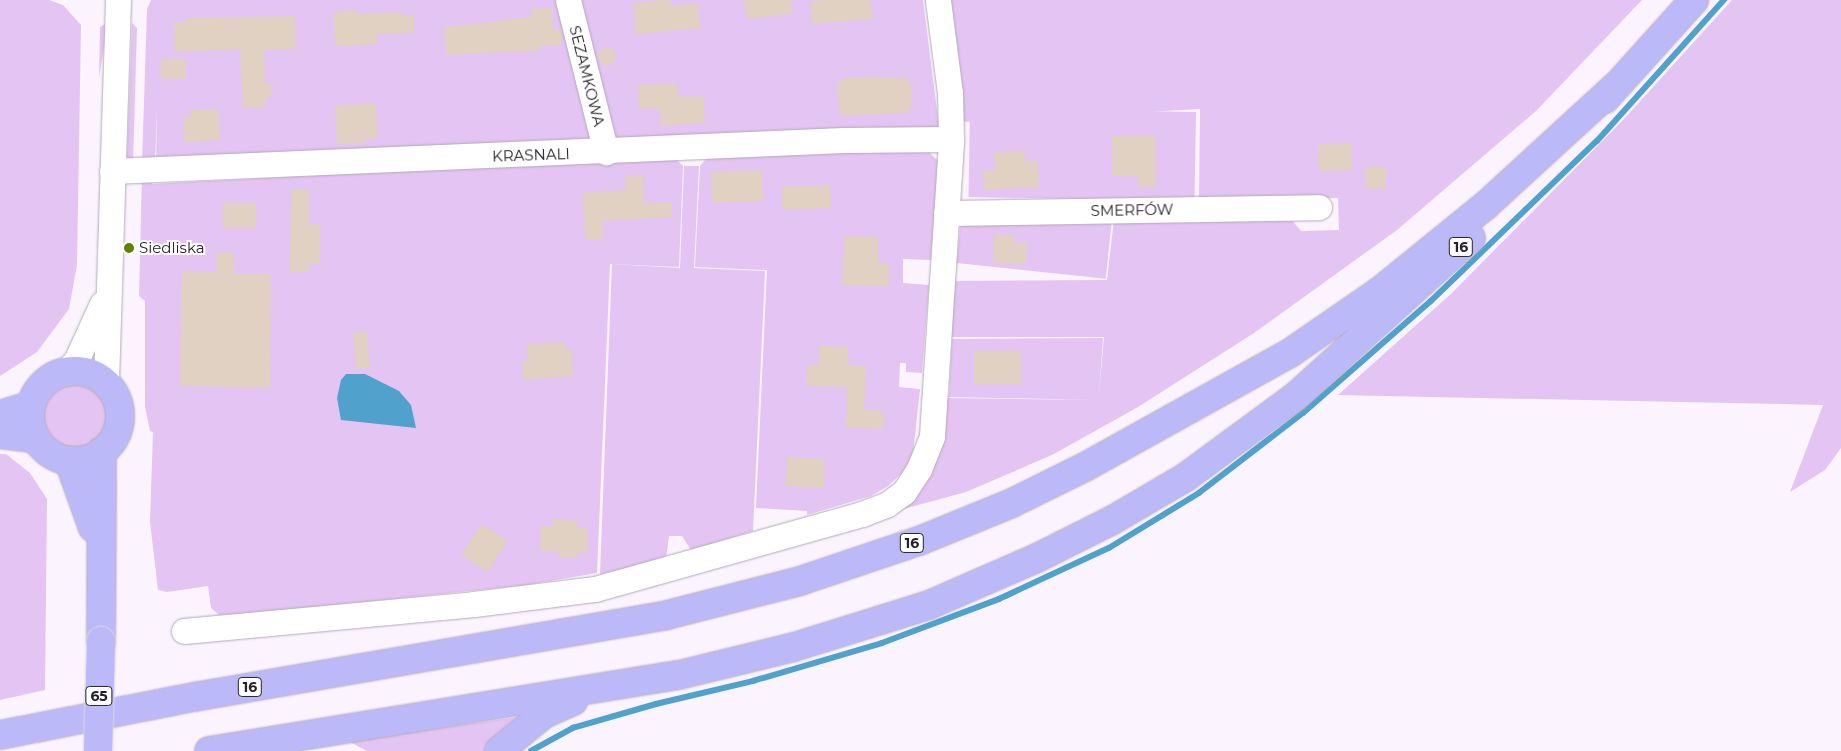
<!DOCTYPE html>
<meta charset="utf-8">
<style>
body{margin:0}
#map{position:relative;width:1841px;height:751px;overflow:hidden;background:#fbf4ff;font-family:Montserrat,sans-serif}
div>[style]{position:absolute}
.green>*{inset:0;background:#e3c4f2;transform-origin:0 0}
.round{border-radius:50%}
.water>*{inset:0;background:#50a2cd}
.stream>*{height:5.5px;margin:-2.75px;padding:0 2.75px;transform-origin:2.75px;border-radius:2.75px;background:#50a2cd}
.building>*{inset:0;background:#e1d1c3;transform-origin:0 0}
.roads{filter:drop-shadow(0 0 1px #b3a9b9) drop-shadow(0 0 1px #b3a9b9)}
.minor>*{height:25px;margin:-12.5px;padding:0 12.5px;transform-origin:12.5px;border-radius:12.5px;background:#fff}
.major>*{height:28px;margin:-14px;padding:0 14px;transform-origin:14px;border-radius:14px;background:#bcb9f9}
.major>.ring{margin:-14px;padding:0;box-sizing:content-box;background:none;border:28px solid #bcb9f9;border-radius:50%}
.bridges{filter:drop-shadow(0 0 1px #d8d7d8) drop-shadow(0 0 1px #d8d7d8)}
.major-bridge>*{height:28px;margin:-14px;padding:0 14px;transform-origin:14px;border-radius:14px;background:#bcb9f9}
.dots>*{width:14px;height:14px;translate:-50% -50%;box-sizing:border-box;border:2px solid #fff;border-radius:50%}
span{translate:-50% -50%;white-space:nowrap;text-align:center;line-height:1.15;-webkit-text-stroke:4px #fff;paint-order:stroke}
.shield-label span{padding:1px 4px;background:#fff;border:1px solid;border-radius:4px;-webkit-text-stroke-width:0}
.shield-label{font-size:14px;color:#262228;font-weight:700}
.street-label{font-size:15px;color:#262228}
.poi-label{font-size:15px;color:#262228}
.left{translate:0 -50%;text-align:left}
</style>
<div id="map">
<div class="green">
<i style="clip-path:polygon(0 0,49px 0,63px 5px,81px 25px,77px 265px,69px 309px,37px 352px,0 376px)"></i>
<i style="clip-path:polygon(151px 0,560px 0,595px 142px,156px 164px,157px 107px,155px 164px,142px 164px,147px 9px)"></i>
<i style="clip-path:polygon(577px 0,923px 0,939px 127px,612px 142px)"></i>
<i style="clip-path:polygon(950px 0,1642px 0,1536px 111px,1397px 230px,1254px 333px,1138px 407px,1052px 455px,966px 492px,896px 511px,931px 476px,938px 452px,943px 398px,1099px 400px,949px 397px,952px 339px,1103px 338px,1099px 395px,1104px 337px,948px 337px,952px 281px,1107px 280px,1114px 219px,1290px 218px,1301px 231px,1339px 230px,1338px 198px,1199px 200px,1200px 109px,962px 122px)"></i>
<i style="clip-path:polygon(1732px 0,1841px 0,1841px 448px,1825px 470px,1790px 492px,1823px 405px,1338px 395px,1452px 293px,1624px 119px)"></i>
<i style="clip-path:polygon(107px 23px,107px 30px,99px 78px,100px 27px)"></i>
<i style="clip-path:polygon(132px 23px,137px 28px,133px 163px,127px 157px)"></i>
<i style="left:1196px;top:112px;width:89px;height:226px;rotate:91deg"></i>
<i style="clip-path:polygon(928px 146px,929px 152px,938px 161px,931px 260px,903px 259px,903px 283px,929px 285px,922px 373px,906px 372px,906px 363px,900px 363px,899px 387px,920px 389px,913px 453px,903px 472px,888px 486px,871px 496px,807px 515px,807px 511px,756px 508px,767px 270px,695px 267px,700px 166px,711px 153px)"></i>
<i style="clip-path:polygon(673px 156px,683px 166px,679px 267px,610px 264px,597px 573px,526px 585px,221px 617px,211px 608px,208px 586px,167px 592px,158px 590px,150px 522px,153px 432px,150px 431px,145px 407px,145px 301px,139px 296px,142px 175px,152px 175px,152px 184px)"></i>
<i style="clip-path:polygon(684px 166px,699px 166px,694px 268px,765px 271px,753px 531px,691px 550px,682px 536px,669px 536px,666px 559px,600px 574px,612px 264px,680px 268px)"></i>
<i style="left:1112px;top:219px;width:60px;height:150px;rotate:96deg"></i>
<i class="round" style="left:43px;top:385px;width:64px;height:64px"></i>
<i style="clip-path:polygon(0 454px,6px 454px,30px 473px,47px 499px,45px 690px,0 700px)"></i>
<i style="clip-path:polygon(517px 717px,486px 751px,367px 751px,348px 741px)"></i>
</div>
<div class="water">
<i style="clip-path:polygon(346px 374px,365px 374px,399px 391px,411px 405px,416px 428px,341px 420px,337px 398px,341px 380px)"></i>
</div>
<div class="stream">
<i style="left:531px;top:751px;width:48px;rotate:-28.7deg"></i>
<i style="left:573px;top:728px;width:86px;rotate:-16.1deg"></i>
<i style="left:656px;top:704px;width:100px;rotate:-13.3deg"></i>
<i style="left:753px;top:681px;width:134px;rotate:-16.4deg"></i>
<i style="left:882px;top:643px;width:125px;rotate:-20.6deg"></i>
<i style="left:999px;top:599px;width:121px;rotate:-24.9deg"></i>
<i style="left:1109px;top:548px;width:105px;rotate:-31.4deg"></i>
<i style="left:1199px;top:493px;width:131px;rotate:-37.6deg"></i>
<i style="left:1303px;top:413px;width:169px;rotate:-41.2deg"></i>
<i style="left:1430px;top:302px;width:232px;rotate:-44deg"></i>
<i style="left:1597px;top:141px;width:190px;rotate:-48deg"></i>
</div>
<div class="building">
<i style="clip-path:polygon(665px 0,670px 0,671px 6px,698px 3px,700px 28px,635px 34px,634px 3px)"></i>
<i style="clip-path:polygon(744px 0,791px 0,792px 14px,747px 19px)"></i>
<i style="clip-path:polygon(826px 0,870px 0,873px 19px,812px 24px,810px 2px)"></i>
<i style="clip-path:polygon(551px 8px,553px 30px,561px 29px,562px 45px,539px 46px,539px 51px,446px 55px,444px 27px,532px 17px,531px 9px)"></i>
<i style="clip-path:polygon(357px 10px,357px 14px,404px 12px,404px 16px,414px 15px,414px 33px,377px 34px,378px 44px,335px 46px,333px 12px)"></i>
<i style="clip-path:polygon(295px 16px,296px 49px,264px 50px,265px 84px,271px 83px,272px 97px,266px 97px,266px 107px,243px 108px,240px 49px,175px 52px,174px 22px,187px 22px,187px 18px)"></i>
<i style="clip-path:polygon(611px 48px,617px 56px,613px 64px,604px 66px,598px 58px,601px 49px)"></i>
<i style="left:161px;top:59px;width:25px;height:20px"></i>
<i style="clip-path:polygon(863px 77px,908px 78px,908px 85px,911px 84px,912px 107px,909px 107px,909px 113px,840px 116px,836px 82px,842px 81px,842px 78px)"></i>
<i style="clip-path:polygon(677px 83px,678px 97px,704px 96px,705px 123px,660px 126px,659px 108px,639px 109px,638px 85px)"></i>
<i style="clip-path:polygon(376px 103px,378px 138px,365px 139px,365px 143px,337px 144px,335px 106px)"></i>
<i style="clip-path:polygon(218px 109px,220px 140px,184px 142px,183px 117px,191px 116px,190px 110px)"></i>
<i style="clip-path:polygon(1155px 135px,1156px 187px,1138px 187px,1138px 176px,1112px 176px,1112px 136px)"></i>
<i style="left:1351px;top:143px;width:27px;height:33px;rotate:88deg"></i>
<i style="clip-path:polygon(1025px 151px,1025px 161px,1038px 161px,1039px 187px,984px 190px,983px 171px,995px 171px,994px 152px)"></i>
<i style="left:1365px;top:167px;width:21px;height:21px"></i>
<i style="left:762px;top:170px;width:31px;height:51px;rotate:88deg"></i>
<i style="clip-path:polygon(643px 175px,644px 203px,672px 202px,672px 217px,602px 221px,603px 239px,586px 240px,582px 193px,626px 190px,625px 176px)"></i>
<i style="left:830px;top:185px;width:23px;height:48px;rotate:88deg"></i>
<i style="clip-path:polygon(291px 189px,309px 189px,309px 224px,320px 224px,320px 264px,309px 264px,309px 272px,290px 272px)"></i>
<i style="left:223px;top:203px;width:33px;height:25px"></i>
<i style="clip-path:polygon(994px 234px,1014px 235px,1014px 243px,1027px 243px,1026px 264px,993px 263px)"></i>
<i style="clip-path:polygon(844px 236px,878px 237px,878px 263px,889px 263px,889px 286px,842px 285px)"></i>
<i style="clip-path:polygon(233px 252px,234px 274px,271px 274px,270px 388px,180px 386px,182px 271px,217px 272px,216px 253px)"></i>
<i style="left:367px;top:331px;width:37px;height:14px;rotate:85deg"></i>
<i style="clip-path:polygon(565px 342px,566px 350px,572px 349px,573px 376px,523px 380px,522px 361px,528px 361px,527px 344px)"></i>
<i style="clip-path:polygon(819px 346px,848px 347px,848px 365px,866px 366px,864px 410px,884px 411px,884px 429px,846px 428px,847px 387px,806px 386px,807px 365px,819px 365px)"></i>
<i style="left:974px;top:351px;width:47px;height:33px"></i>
<i style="left:787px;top:457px;width:38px;height:29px;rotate:3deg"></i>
<i style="clip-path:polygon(553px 519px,578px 521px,577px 528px,588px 529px,587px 553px,577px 553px,577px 558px,558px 557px,559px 551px,540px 551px,541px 526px,553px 526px)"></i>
<i style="left:481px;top:524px;width:31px;height:37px;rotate:32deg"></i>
</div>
<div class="roads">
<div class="minor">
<i style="left:568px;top:0;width:157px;rotate:76deg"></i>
<i style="left:112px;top:171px;width:732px;rotate:-2.43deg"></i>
<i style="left:843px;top:140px;width:108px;rotate:-0.5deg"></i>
<i style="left:946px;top:213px;width:373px;rotate:-0.9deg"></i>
<i style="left:66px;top:371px;width:14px;rotate:-45deg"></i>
<i style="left:76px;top:361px;width:63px;rotate:-65.5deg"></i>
<i style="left:106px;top:382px;width:382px;rotate:-88.2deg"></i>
<i style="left:184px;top:631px;width:291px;rotate:-5.3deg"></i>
<i style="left:474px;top:604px;width:122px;rotate:-7.1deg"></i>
<i style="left:595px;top:589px;width:277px;rotate:-15.7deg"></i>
<i style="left:862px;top:514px;width:26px;rotate:-21deg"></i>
<i style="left:886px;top:505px;width:22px;rotate:-36deg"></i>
<i style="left:904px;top:492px;width:27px;rotate:-57deg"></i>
<i style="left:919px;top:469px;width:35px;rotate:-68deg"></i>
<i style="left:932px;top:436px;width:298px;rotate:-86.3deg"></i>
<i style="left:951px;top:139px;width:46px;rotate:-91.2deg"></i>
<i style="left:950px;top:93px;width:94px;rotate:-97.4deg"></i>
</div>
<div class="major">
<i style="left:1605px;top:99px;width:133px;rotate:-48deg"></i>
<i class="ring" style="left:30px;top:371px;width:62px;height:62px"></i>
<i style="left:0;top:415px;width:31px;rotate:-17deg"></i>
<i style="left:0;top:434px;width:35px;rotate:7deg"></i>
<i style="left:69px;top:461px;width:71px;rotate:70.3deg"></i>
<i style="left:101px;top:641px;width:190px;rotate:-89.7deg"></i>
<i style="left:0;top:735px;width:198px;rotate:-11.1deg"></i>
<i style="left:194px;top:697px;width:480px;rotate:-9.8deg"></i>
<i style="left:667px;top:615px;width:137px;rotate:-14.3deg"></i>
<i style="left:800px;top:581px;width:126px;rotate:-18.6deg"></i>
<i style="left:919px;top:541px;width:100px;rotate:-22.2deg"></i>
<i style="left:1012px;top:503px;width:81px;rotate:-26.3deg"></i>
<i style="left:1085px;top:467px;width:235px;rotate:-29.1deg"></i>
<i style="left:1290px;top:353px;width:109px;rotate:-34.6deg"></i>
<i style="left:1380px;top:291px;width:135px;rotate:-39deg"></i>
<i style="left:1485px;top:206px;width:178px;rotate:-42.5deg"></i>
<i style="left:209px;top:751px;width:476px;rotate:-9.2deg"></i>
<i style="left:679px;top:675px;width:118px;rotate:-13.7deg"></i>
<i style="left:794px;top:647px;width:141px;rotate:-17.3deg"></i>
<i style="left:929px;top:605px;width:118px;rotate:-23.5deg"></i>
<i style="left:1037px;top:558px;width:83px;rotate:-26.6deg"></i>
<i style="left:1111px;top:521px;width:87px;rotate:-30.4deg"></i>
<i style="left:1186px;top:477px;width:135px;rotate:-36.3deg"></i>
<i style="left:1295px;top:397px;width:237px;rotate:-42.1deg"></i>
<i style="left:499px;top:751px;width:58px;rotate:-39.4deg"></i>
<i style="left:544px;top:714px;width:32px;rotate:-24deg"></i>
</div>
</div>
<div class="bridges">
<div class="major-bridge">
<i style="left:98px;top:751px;width:110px;rotate:-88.4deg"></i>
</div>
</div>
<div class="dots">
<i style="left:129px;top:248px;background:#5f8300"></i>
</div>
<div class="shield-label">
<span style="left:1461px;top:247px">16</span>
<span style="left:912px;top:543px">16</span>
<span style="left:250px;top:687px">16</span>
<span style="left:99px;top:696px">65</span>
</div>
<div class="street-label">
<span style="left:587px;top:76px;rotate:76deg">SEZAMKOWA</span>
<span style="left:531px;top:155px;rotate:-2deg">KRASNALI</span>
<span style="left:1132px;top:210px;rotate:-1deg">SMERFÓW</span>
</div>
<div class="poi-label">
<span class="left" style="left:139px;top:248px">Siedliska</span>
</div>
</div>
